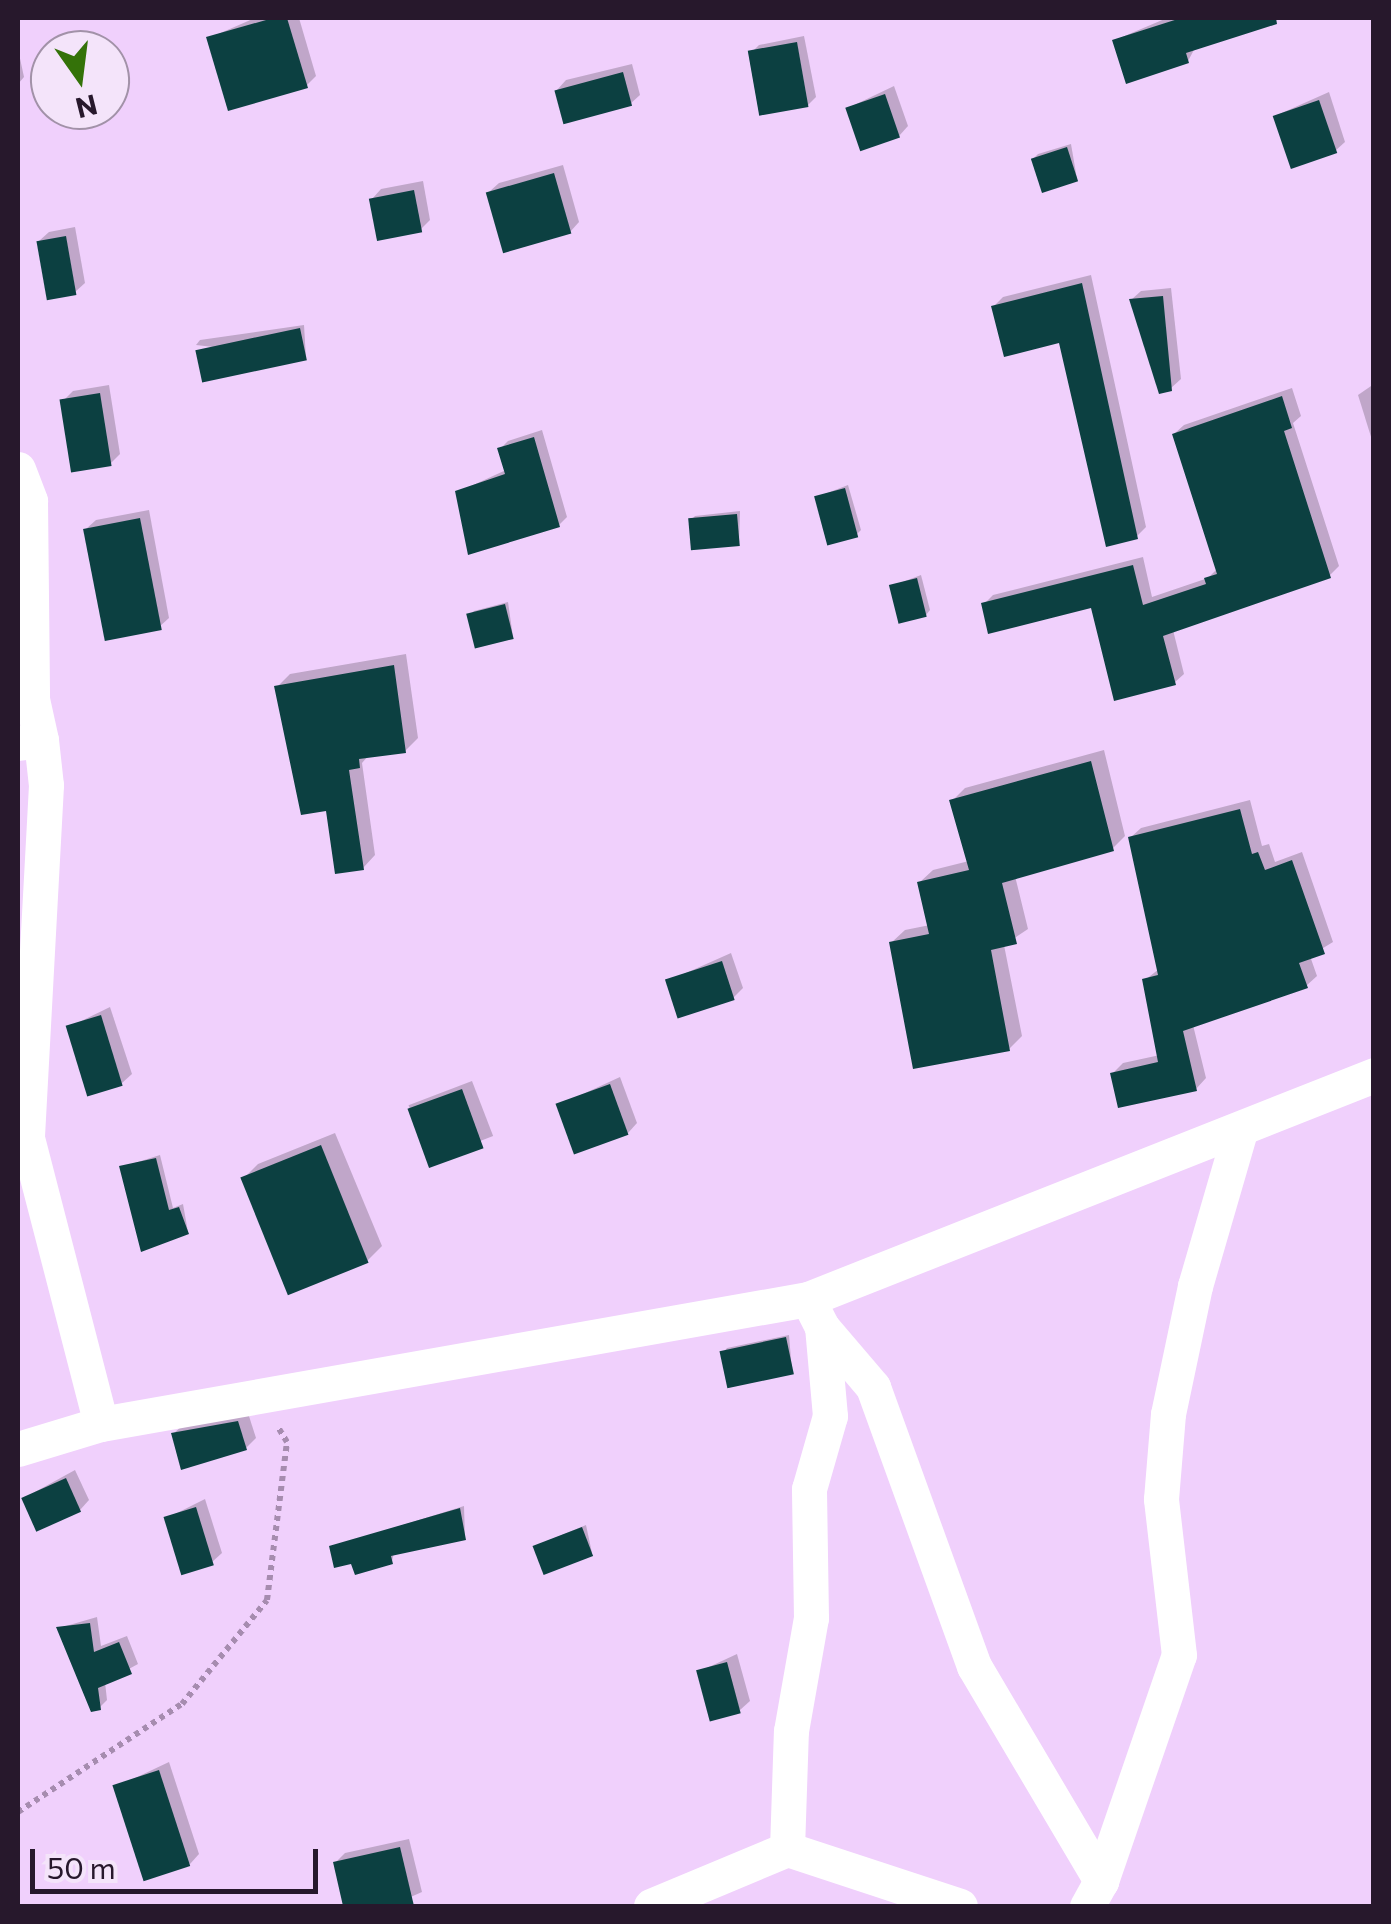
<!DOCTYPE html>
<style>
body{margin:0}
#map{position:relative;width:1391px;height:1924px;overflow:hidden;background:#f0d0fc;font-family:Commissioner,sans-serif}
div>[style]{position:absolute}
.shadow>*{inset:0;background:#0003;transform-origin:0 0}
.building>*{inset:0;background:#0c4041;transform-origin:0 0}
.path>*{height:6px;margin-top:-3px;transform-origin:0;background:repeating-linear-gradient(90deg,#a68caf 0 5px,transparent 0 10px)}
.minor>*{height:35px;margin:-17.5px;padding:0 17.5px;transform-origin:17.5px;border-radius:17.5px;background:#fff}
span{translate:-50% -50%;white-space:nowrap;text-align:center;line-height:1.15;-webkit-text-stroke:10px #f4e4fa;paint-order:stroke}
.frame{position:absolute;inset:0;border:20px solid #27182c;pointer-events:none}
.north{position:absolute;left:30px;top:30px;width:100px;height:100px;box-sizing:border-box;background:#f4e4fa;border:2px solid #a292a8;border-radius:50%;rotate:166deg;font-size:28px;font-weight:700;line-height:40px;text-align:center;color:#27182c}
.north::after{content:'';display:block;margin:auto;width:35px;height:45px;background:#347209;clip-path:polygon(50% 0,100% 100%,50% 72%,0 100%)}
.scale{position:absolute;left:30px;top:1849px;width:288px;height:45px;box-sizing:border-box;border:5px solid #27182c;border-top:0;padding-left:12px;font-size:30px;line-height:35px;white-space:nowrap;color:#27182c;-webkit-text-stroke:8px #f4e4fa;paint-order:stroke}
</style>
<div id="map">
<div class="shadow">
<i style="clip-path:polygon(255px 18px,299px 18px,316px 76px,306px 86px,209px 38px)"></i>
<i style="clip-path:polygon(1167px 18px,1271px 18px,1195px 48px,1188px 61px,1115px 40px)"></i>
<i style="clip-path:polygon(804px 36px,816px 97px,808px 105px,751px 53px,759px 45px)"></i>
<i style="clip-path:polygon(18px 49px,24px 77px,18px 84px)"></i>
<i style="clip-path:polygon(632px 64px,640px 95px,630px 104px,557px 90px,566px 80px)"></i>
<i style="clip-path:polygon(894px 86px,908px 126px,899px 136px,848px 108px)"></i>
<i style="clip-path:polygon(1329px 92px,1345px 142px,1335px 151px,1275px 116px)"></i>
<i style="clip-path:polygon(1071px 144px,1077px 179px,1033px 159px,1038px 154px)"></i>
<i style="clip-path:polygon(563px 165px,579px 222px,570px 232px,489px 192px,499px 183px)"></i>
<i style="clip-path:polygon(423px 181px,430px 220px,420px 230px,372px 199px,381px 189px)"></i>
<i style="clip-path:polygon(75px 227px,85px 283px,75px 292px,39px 241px,49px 232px)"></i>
<i style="clip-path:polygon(1091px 275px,1146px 527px,1137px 536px,1061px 340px,994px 306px,1003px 297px)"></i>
<i style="clip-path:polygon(1171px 288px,1181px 379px,1171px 388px,1131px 300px,1141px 291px)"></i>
<i style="clip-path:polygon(304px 325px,306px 358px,196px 345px,200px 340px)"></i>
<i style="clip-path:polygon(1374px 384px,1374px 439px,1372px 440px,1358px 395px)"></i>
<i style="clip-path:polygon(109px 385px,120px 454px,110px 464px,63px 401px,73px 391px)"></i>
<i style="clip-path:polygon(1292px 388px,1301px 416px,1293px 423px,1339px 566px,1330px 575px,1173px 630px,1184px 674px,1174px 683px,1093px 605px,984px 604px,993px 595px,1143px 557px,1152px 597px,1208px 578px,1217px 569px,1174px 434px,1184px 425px)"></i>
<i style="clip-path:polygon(542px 430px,567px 517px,559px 525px,458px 492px,506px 470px,500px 449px,508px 441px)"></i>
<i style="clip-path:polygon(848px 485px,861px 530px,857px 534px,817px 497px)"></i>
<i style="clip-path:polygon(149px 510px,169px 618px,159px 627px,86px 529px,96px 520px)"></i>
<i style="clip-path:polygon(740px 511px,739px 544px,691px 520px,695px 516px)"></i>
<i style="clip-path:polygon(921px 575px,930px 610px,926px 615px,892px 586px)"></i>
<i style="clip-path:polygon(508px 602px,513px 637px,470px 615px,474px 611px)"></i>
<i style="clip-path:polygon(406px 654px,418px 738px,405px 751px,369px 755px,362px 763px,375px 855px,363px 868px,328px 808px,277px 687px,290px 674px)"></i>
<i style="clip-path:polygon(1104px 750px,1125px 836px,1112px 849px,1015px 876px,1028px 929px,1004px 945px,1022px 1036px,1009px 1049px,892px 942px,905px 930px,930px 925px,920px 882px,933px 870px,969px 861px,952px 801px,965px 788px)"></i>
<i style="clip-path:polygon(1250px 800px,1262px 846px,1269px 844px,1275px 862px,1302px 852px,1333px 942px,1310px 956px,1317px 976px,1306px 986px,1193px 1025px,1206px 1078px,1196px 1089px,1113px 1073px,1123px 1063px,1160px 1055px,1145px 980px,1159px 969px,1130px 838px,1141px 828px)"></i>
<i style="clip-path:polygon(731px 953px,743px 988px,733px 998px,668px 981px)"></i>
<i style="clip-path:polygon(110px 1007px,132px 1074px,122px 1083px,69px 1027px)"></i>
<i style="clip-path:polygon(620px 1077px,637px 1123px,628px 1133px,559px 1105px)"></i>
<i style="left:472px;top:1081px;width:59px;height:68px;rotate:69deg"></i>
<i style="clip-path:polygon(335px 1133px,382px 1246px,367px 1261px,244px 1178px,258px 1164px)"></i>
<i style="clip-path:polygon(160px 1155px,173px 1208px,183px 1204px,188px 1232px,122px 1167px)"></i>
<i style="clip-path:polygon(789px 1335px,792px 1371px,723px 1353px,727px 1348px)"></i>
<i style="clip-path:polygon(248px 1413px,256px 1438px,246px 1448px,173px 1434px,183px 1425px)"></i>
<i style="clip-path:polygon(75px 1470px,89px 1500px,80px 1510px,24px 1498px)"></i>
<i style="clip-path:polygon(205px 1499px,222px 1553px,212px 1562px,167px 1518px)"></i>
<i style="clip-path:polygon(464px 1506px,465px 1538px,394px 1553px,392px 1561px,353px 1561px,332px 1547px)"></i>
<i style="clip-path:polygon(586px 1525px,592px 1553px,536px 1548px,540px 1544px)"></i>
<i style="clip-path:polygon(97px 1617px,101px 1646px,127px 1636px,138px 1664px,105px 1682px,107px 1700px,99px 1708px,59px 1628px)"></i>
<i style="clip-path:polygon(737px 1654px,750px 1701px,740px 1710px,698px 1672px)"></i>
<i style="clip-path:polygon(169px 1762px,199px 1854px,190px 1864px,116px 1787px)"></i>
<i style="clip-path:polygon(409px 1839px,422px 1892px,390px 1906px,346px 1906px,335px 1863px,345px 1853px)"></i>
</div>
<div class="building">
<i style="clip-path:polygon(273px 18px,287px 18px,308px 88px,228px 111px,206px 37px)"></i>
<i style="clip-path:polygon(1181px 18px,1276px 18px,1277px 24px,1186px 53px,1189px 63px,1126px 84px,1112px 40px)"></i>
<i style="left:797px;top:42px;width:66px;height:50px;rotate:80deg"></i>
<i style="left:623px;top:72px;width:35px;height:71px;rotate:75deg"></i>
<i style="left:885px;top:94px;width:46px;height:42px;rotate:71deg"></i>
<i style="left:1319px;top:100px;width:56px;height:49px;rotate:71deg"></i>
<i style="left:1067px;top:147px;width:36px;height:38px;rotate:72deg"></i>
<i style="left:554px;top:173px;width:63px;height:71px;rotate:74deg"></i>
<i style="left:414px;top:190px;width:43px;height:46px;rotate:79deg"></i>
<i style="left:66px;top:236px;width:60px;height:30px;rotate:80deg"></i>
<i style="clip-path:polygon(1082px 283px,1138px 539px,1106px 547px,1059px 343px,1004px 357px,991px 306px)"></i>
<i style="clip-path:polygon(1163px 296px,1172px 391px,1159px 394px,1129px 299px)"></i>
<i style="left:300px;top:328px;width:33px;height:107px;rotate:78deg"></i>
<i style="left:100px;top:393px;width:74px;height:41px;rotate:81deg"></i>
<i style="clip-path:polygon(1282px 396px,1292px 428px,1284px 431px,1331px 578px,1163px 636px,1176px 685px,1114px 701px,1091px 608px,988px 634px,981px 603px,1133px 565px,1143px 605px,1206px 584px,1204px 578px,1217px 574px,1172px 434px)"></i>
<i style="clip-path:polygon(534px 437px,560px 527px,468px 555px,455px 491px,505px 474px,497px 448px)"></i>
<i style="left:845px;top:488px;width:51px;height:32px;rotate:75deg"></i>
<i style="left:737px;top:514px;width:32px;height:49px;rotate:85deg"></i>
<i style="left:140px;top:518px;width:114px;height:58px;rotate:79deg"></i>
<i style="left:917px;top:578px;width:40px;height:29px;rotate:76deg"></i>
<i style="left:505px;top:604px;width:36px;height:40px;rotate:76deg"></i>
<i style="clip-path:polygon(394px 665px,406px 753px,359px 759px,360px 768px,349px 770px,364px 870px,335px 874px,326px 811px,301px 815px,274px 686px)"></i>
<i style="clip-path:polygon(1091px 761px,1114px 851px,1002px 883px,1017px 944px,991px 950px,1010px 1051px,913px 1069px,889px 942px,929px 934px,917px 882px,969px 870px,949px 800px)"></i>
<i style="clip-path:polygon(1240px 809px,1252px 854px,1258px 852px,1265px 870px,1292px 860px,1325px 954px,1299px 963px,1308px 988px,1183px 1031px,1197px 1091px,1118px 1108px,1110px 1073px,1158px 1062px,1142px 979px,1158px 975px,1128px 837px)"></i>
<i style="left:722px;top:961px;width:41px;height:60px;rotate:72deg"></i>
<i style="left:101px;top:1015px;width:74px;height:37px;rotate:73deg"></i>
<i style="left:610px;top:1084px;width:54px;height:58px;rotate:70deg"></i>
<i style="left:462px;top:1089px;width:63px;height:58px;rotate:70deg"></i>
<i style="left:321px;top:1145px;width:127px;height:87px;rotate:68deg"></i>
<i style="clip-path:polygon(156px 1158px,169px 1210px,179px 1207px,189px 1234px,141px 1252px,119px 1166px)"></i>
<i style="left:786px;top:1337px;width:38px;height:68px;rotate:78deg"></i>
<i style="clip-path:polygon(238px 1421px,247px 1450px,181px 1470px,171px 1433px)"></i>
<i style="left:66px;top:1478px;width:37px;height:49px;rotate:66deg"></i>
<i style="left:196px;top:1507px;width:61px;height:34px;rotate:73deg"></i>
<i style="clip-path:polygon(460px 1508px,466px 1540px,391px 1556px,393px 1564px,355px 1575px,351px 1564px,334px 1568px,329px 1546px)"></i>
<i style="left:582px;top:1527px;width:31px;height:53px;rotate:69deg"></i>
<i style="clip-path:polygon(90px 1623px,94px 1652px,119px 1642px,132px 1674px,98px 1688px,101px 1710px,91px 1712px,56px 1627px)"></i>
<i style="left:727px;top:1662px;width:53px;height:32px;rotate:75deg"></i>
<i style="left:159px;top:1770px;width:101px;height:49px;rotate:72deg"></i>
<i style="clip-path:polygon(400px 1847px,414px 1906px,343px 1906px,333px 1862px)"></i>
</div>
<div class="path">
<i style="left:18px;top:1812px;width:196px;rotate:-33.4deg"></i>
<i style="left:182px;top:1704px;width:134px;rotate:-50.7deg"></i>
<i style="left:267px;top:1600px;width:159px;rotate:-82.8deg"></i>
<i style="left:287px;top:1442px;width:17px;rotate:-121deg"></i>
</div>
<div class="minor">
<i style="left:18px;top:469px;width:34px;rotate:69deg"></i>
<i style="left:30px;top:501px;width:198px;rotate:89.4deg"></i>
<i style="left:32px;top:699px;width:42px;rotate:77.6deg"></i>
<i style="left:18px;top:743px;width:23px;rotate:-7deg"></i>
<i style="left:41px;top:740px;width:45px;rotate:83.7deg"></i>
<i style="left:46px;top:785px;width:354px;rotate:93.1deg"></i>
<i style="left:27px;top:1138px;width:295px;rotate:75.5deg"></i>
<i style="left:101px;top:1424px;width:718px;rotate:-10.03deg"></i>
<i style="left:808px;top:1299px;width:609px;rotate:-21.59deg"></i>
<i style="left:822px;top:1327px;width:79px;rotate:49.6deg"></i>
<i style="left:873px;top:1387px;width:297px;rotate:70.1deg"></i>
<i style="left:974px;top:1666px;width:250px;rotate:59.4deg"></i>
<i style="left:1101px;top:1881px;width:29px;rotate:119deg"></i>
<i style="left:18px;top:1449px;width:87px;rotate:-16.8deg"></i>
<i style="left:787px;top:1849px;width:182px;rotate:18.2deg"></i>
<i style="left:1101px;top:1881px;width:239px;rotate:-71deg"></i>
<i style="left:1179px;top:1655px;width:157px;rotate:-96.6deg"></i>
<i style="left:1161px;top:1499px;width:85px;rotate:-85.3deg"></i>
<i style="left:1168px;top:1414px;width:131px;rotate:-78.1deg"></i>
<i style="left:1195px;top:1286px;width:161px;rotate:-73.8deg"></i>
<i style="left:651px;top:1906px;width:147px;rotate:-22.7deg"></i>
<i style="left:787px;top:1849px;width:118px;rotate:-88.1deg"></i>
<i style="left:791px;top:1731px;width:115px;rotate:-80deg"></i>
<i style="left:811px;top:1618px;width:129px;rotate:-90.9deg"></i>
<i style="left:809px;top:1489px;width:76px;rotate:-74deg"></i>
<i style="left:830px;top:1416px;width:89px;rotate:-95.1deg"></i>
<i style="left:822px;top:1327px;width:31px;rotate:-117deg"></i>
</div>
<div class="frame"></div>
<div class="north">N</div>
<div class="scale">50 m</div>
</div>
